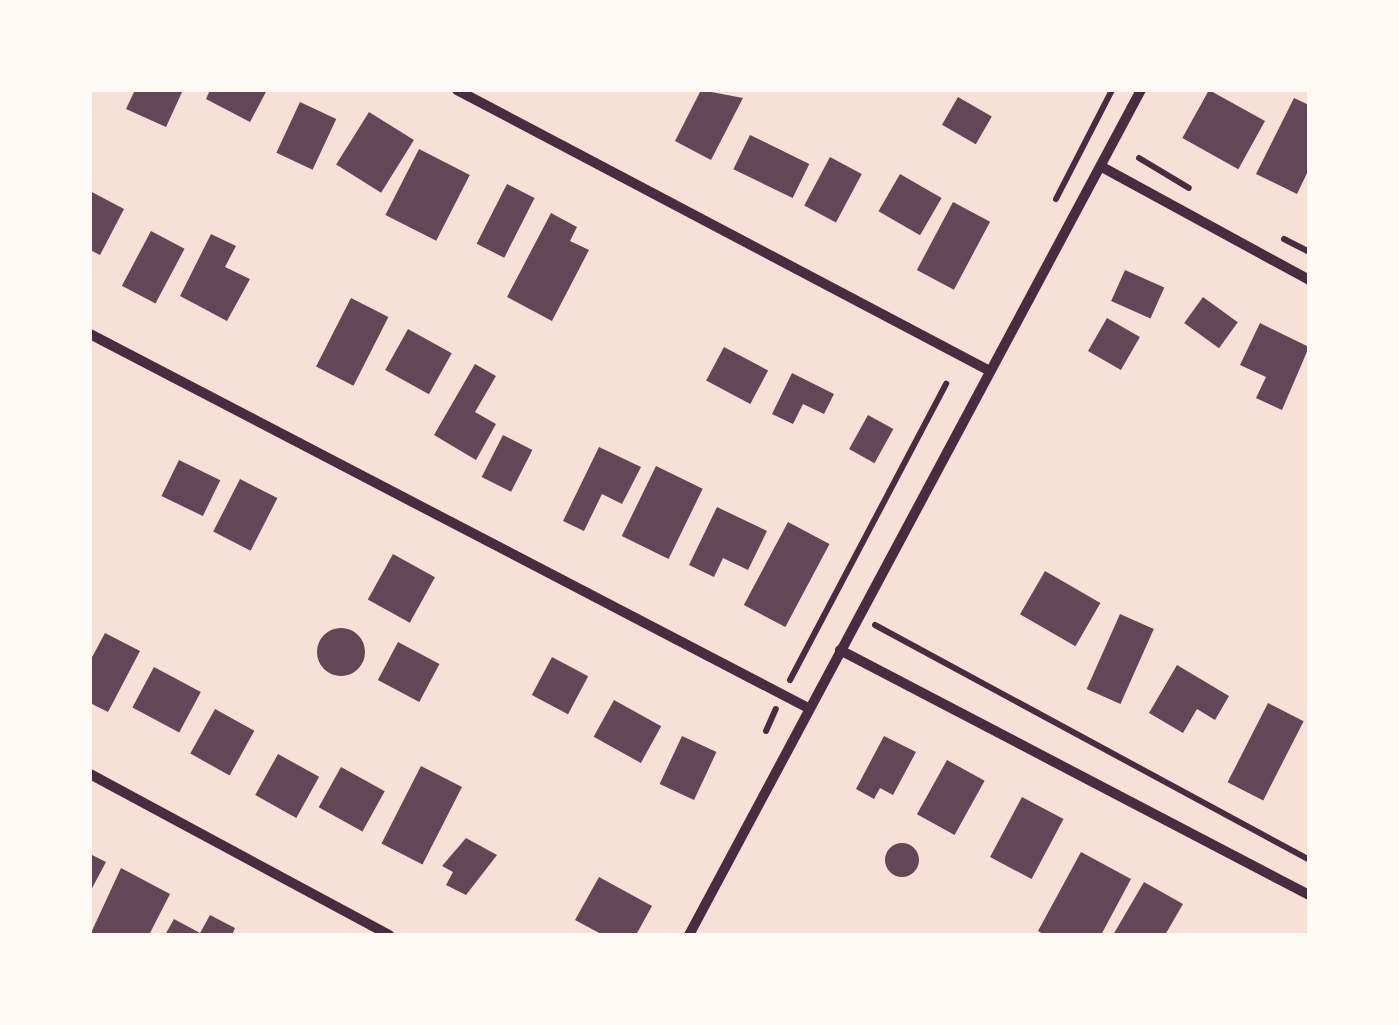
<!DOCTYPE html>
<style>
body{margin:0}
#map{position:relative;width:1399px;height:1025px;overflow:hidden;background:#f7e1d7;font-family:"Varela Round",sans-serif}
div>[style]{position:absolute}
.building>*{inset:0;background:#644757;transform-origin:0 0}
.round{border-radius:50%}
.path>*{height:6px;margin:-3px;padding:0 3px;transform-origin:3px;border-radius:3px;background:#4a2c40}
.minor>*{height:10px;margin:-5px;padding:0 5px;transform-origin:5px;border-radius:5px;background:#4a2c40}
span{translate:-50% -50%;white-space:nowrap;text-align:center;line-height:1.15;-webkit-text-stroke:8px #fffaf5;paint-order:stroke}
.frame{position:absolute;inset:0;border:92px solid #fffaf5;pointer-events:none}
</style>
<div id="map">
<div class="building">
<i style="clip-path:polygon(135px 90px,183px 90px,166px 127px,126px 109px)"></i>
<i style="clip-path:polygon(210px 90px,267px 90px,250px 122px,206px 99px)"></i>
<i style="clip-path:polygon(701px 90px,743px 98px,711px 160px,675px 141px)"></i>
<i style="left:1209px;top:90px;width:64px;height:55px;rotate:29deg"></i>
<i style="left:958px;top:97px;width:39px;height:32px;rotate:30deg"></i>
<i style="clip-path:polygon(1294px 98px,1309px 105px,1309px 169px,1297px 194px,1256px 174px)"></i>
<i style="left:300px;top:102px;width:40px;height:56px;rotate:25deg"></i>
<i style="left:369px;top:112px;width:53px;height:62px;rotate:32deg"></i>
<i style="left:750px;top:135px;width:66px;height:38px;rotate:26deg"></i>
<i style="left:419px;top:149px;width:57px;height:74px;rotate:27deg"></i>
<i style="left:830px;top:157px;width:36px;height:55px;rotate:28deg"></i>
<i style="left:900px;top:174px;width:48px;height:43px;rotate:30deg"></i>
<i style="left:507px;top:184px;width:31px;height:67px;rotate:27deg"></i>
<i style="clip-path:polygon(90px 191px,124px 209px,100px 255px,90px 250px)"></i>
<i style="left:953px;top:202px;width:42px;height:77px;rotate:28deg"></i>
<i style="clip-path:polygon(551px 213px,577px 227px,570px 241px,589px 250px,552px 321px,507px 297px)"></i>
<i style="left:151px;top:231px;width:38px;height:62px;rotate:28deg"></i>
<i style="clip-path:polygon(211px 234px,236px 246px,225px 267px,250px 279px,227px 321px,180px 296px)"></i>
<i style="left:1125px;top:270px;width:43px;height:34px;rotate:24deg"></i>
<i style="left:1203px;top:297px;width:43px;height:32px;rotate:36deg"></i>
<i style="left:351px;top:298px;width:42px;height:77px;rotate:27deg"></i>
<i style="left:1107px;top:318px;width:38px;height:38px;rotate:30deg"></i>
<i style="clip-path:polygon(1260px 323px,1309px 347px,1282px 410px,1256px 398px,1266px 377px,1240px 365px)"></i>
<i style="left:408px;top:329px;width:50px;height:47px;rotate:29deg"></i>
<i style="left:724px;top:347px;width:50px;height:38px;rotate:28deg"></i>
<i style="clip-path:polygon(475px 364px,496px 376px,475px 412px,496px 424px,476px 460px,434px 435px)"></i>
<i style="clip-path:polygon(792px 373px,834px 394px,824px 414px,803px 404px,793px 424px,772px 414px)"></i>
<i style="left:868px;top:415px;width:29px;height:39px;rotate:29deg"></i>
<i style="left:503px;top:435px;width:33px;height:47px;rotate:27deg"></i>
<i style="clip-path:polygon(599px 447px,641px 467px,622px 504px,602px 494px,584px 531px,563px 521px)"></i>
<i style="left:179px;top:460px;width:46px;height:40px;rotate:26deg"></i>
<i style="left:656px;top:466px;width:52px;height:78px;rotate:26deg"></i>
<i style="left:240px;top:479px;width:42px;height:59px;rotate:27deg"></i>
<i style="clip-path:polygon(717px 507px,767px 531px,748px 570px,723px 558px,714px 577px,689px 565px)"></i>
<i style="left:788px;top:522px;width:47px;height:94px;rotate:28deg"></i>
<i style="left:393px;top:554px;width:48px;height:52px;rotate:29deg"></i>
<i style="left:1045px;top:571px;width:64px;height:50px;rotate:30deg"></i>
<i style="left:1120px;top:614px;width:37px;height:82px;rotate:24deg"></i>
<i class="round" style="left:317px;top:628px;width:48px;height:48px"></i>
<i style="clip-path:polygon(105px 633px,140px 651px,108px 712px,90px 703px,90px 661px)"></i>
<i style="left:398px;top:642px;width:47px;height:43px;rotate:28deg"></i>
<i style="left:552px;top:657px;width:41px;height:43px;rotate:28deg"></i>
<i style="clip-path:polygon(1177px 665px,1229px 696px,1215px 720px,1197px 709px,1183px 733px,1149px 713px)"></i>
<i style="left:154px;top:667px;width:53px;height:46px;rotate:28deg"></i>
<i style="left:614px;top:700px;width:54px;height:42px;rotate:29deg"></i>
<i style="left:1268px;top:703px;width:40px;height:89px;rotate:27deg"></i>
<i style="left:215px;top:709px;width:45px;height:51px;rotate:29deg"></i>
<i style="left:682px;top:736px;width:38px;height:53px;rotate:25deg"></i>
<i style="clip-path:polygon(884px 736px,916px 752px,893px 795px,880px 788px,874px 799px,856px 789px)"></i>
<i style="left:278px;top:754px;width:47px;height:47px;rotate:29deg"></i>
<i style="left:947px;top:760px;width:43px;height:62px;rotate:29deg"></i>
<i style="left:421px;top:766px;width:46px;height:87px;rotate:27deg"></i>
<i style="left:341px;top:767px;width:50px;height:46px;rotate:29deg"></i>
<i style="left:1022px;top:797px;width:47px;height:68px;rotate:28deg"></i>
<i style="clip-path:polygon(466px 838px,497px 855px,466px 895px,446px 885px,453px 872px,442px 866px)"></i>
<i class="round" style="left:885px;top:843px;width:34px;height:34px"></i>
<i style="clip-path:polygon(1081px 852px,1131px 879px,1101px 935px,1045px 935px,1038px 931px)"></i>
<i style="clip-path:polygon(90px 854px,106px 862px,90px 892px)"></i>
<i style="clip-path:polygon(121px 868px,170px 894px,149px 935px,90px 935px)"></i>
<i style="clip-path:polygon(599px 877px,652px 906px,636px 935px,603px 935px,575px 920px)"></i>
<i style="clip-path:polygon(1144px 882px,1183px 904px,1165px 935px,1113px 935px)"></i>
<i style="clip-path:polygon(210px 915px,235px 928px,232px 935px,165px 935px,174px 919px,200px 933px)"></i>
</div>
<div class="path">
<i style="left:1139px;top:158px;width:58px;rotate:31deg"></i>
<i style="left:1056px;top:199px;width:123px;rotate:-62.8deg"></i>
<i style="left:1284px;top:239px;width:28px;rotate:27deg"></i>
<i style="left:875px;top:625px;width:494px;rotate:28.4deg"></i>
<i style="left:790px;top:680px;width:335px;rotate:-62.2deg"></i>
<i style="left:766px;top:731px;width:24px;rotate:-66deg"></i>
</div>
<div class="minor">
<i style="left:457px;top:90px;width:600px;rotate:27.8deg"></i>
<i style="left:1102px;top:167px;width:236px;rotate:28.6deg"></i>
<i style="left:90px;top:334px;width:810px;rotate:27.51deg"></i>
<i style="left:840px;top:650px;width:529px;rotate:27.58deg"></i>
<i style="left:90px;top:774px;width:340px;rotate:28.3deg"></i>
<i style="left:689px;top:935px;width:958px;rotate:-61.86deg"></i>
</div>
<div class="frame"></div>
</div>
